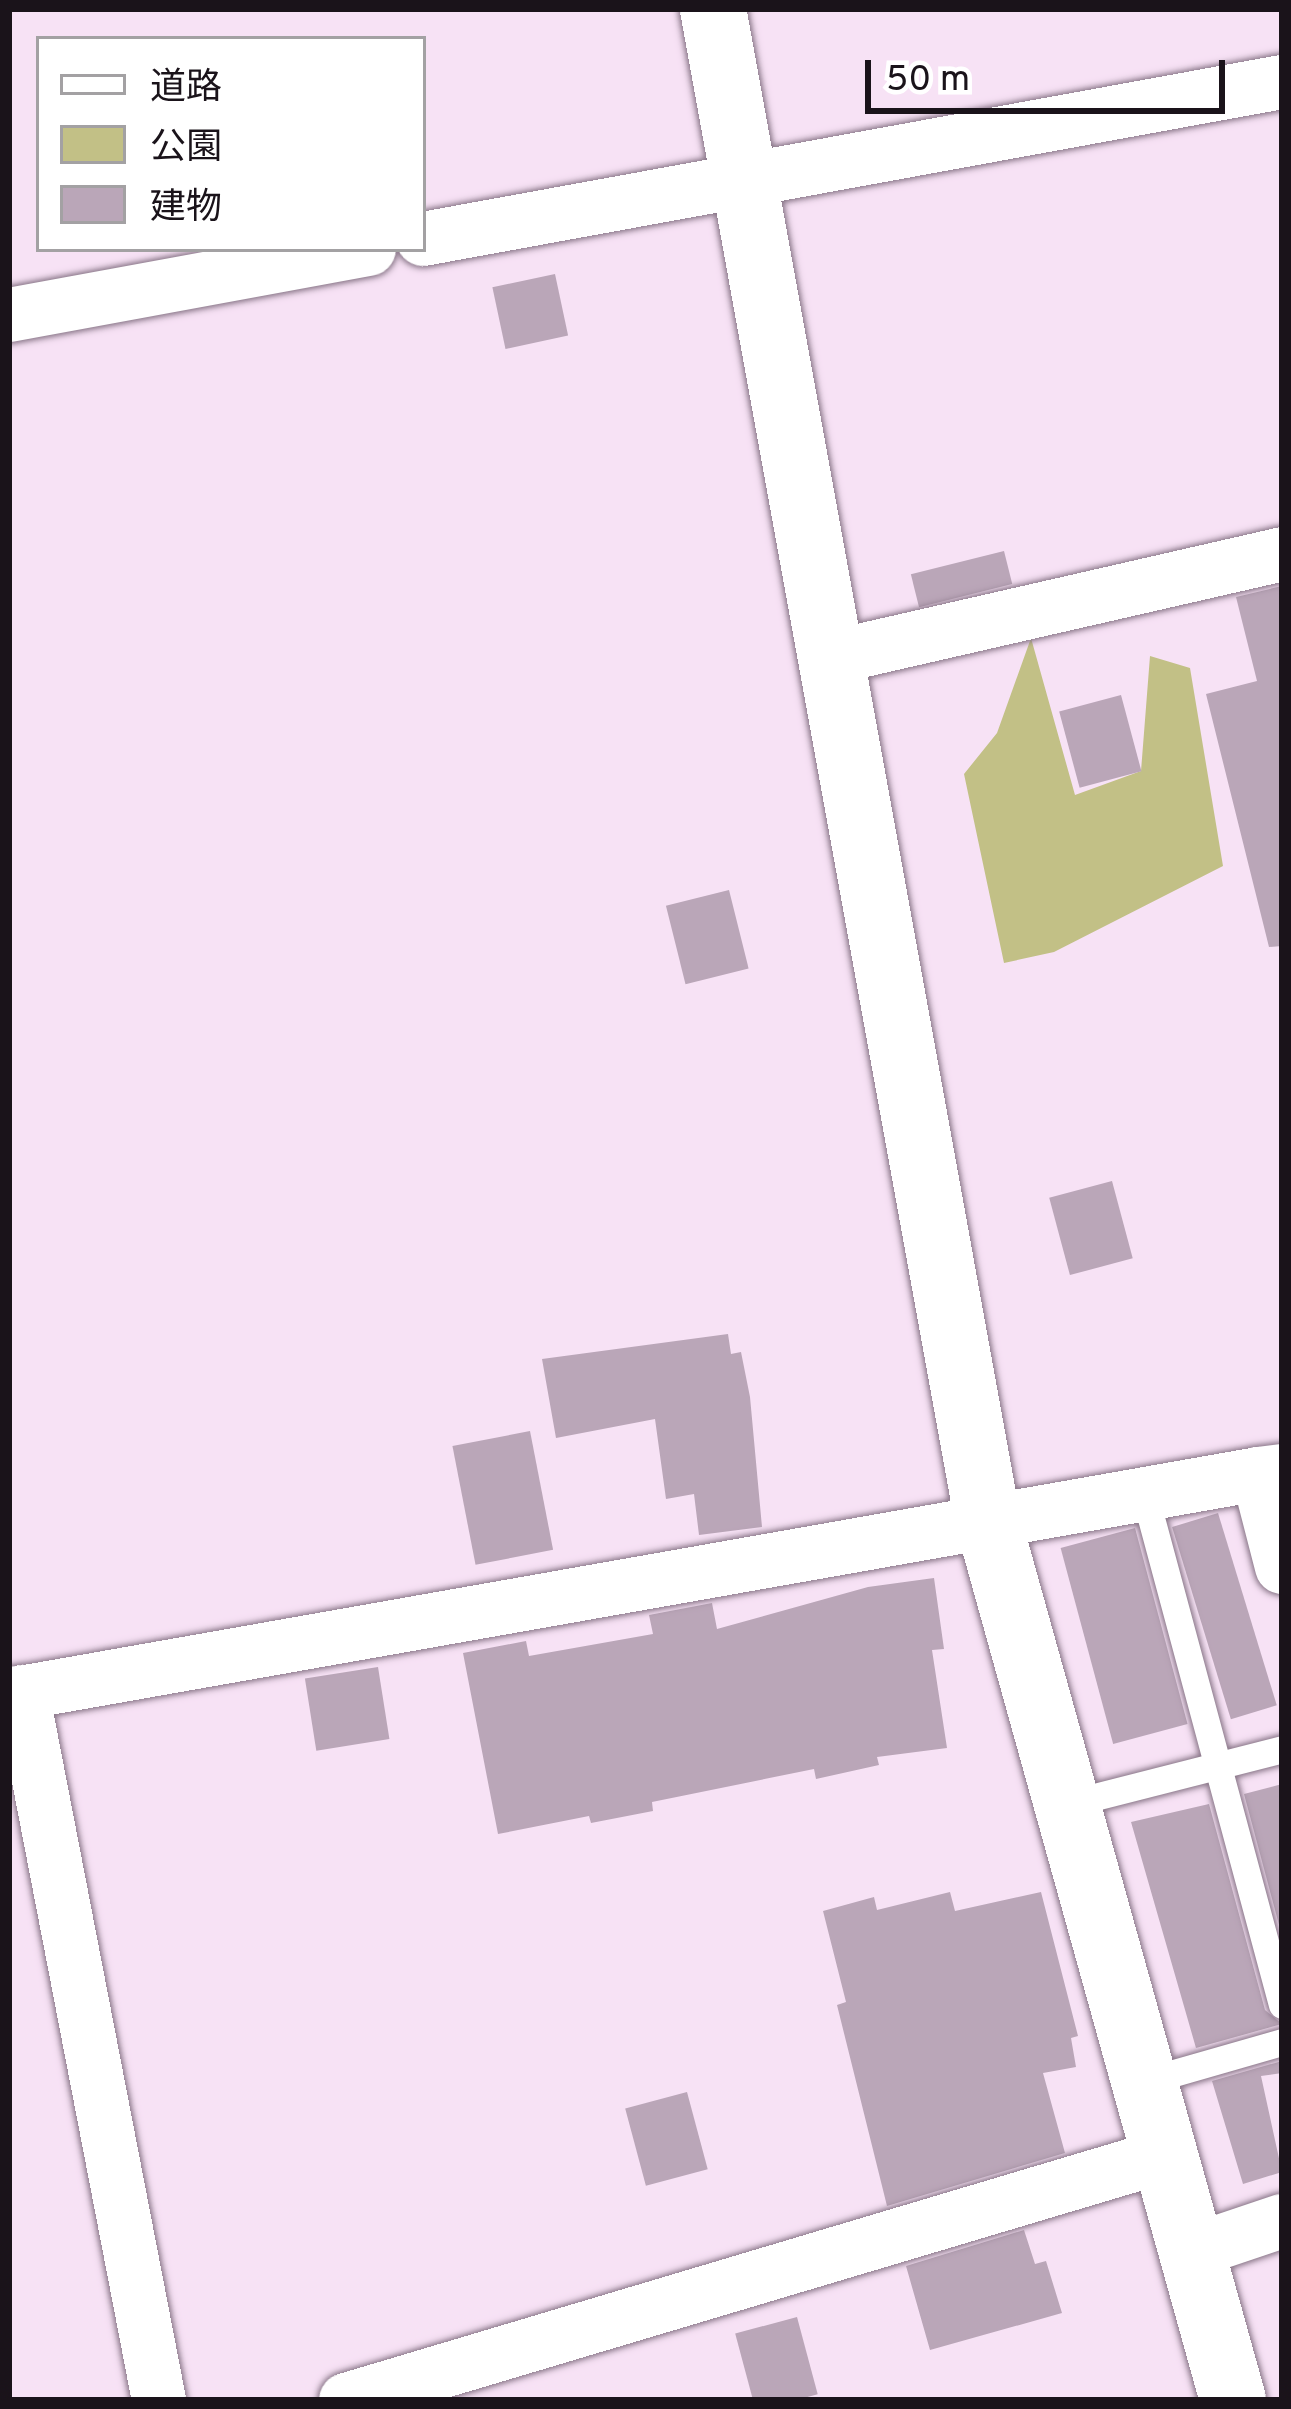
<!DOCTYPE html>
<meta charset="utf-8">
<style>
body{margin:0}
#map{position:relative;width:1291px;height:2409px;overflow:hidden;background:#f7e2f5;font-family:Overpass,"Noto Sans JP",sans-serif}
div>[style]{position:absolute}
.green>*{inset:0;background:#c2c086}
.building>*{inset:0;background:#baa6b8;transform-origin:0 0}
.roads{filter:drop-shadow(0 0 3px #887587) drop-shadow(0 0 3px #887587)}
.service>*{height:27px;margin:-13.5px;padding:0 13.5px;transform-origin:13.5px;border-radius:13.5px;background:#fff}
.minor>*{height:54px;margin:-27px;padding:0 27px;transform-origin:27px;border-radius:27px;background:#fff}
.tertiary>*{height:66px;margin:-33px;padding:0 33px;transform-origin:33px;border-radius:33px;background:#fff}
span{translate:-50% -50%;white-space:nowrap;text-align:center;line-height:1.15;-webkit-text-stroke:9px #fff;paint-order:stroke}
.frame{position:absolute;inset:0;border:12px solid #1a131a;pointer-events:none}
.legend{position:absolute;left:36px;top:36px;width:390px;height:216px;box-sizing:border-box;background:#fff;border:3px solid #a3a1a3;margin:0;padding:15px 21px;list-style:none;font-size:36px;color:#1a131a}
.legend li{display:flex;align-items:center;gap:24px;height:60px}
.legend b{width:60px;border:3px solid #a3a1a3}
.scale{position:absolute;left:865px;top:60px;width:360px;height:54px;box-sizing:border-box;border:6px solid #1a131a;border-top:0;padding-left:15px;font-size:36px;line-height:42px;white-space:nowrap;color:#1a131a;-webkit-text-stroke:9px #fff;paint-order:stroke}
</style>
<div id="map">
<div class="green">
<i style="clip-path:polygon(1031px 638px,1075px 795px,1141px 771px,1150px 656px,1190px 668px,1223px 866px,1054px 952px,1004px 963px,964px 774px,997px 733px)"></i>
</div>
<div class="building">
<i style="left:555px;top:274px;width:63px;height:64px;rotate:78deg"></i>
<i style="left:1004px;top:551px;width:34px;height:96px;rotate:76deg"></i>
<i style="clip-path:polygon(1282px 586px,1282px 946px,1269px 947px,1206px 694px,1257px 681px,1236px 597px)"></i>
<i style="left:1121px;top:695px;width:79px;height:64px;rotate:75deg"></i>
<i style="left:729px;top:890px;width:81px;height:65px;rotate:76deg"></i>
<i style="left:1112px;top:1181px;width:80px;height:65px;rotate:75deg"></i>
<i style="clip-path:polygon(728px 1334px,731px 1354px,741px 1352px,750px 1397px,762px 1527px,699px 1535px,694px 1494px,666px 1499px,655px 1419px,556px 1438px,542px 1359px)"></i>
<i style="left:530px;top:1431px;width:121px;height:79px;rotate:79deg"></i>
<i style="left:1218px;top:1513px;width:201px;height:48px;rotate:73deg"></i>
<i style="left:1135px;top:1528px;width:203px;height:77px;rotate:75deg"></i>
<i style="clip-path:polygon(934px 1578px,944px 1649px,932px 1650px,947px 1748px,877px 1757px,879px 1765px,816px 1779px,814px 1769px,652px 1802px,653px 1811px,591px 1823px,589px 1816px,498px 1834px,463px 1653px,526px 1641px,529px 1656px,653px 1634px,649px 1615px,712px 1603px,717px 1629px,868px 1587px)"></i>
<i style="left:378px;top:1667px;width:73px;height:74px;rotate:81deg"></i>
<i style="clip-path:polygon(1282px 1784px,1282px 1936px,1244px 1794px)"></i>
<i style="clip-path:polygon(1209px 1804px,1265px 2010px,1282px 2024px,1196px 2048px,1131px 1822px)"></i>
<i style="clip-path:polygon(950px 1892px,955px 1911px,1041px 1892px,1078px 2036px,1071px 2038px,1076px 2067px,1043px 2073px,1065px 2153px,887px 2206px,837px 2005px,846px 2002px,823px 1911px,874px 1897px,877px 1910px)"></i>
<i style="clip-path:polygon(1282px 2061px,1282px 2073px,1261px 2076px,1282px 2172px,1243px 2184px,1212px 2081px)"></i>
<i style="left:687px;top:2092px;width:80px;height:64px;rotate:75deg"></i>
<i style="clip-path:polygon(1024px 2230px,1035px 2264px,1046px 2261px,1062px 2313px,930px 2350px,906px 2266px)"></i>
<i style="left:797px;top:2317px;width:80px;height:64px;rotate:75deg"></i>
</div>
<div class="roads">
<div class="service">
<i style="left:1144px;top:1492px;width:531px;rotate:74.94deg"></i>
<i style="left:1067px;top:1804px;width:222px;rotate:-14.3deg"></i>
<i style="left:1146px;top:2081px;width:141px;rotate:-16deg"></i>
</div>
<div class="minor">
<i style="left:423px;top:239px;width:873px;rotate:-10.36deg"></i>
<i style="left:9px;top:315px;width:366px;rotate:-10.4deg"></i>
<i style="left:829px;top:658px;width:465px;rotate:-12.9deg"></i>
<i style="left:1282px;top:1471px;width:24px;rotate:173deg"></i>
<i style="left:1258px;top:1474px;width:96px;rotate:75.5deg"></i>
<i style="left:22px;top:1692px;width:721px;rotate:79.05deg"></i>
<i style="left:9px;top:1695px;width:1268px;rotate:-10.03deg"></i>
<i style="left:1193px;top:2251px;width:94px;rotate:-18.6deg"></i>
<i style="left:346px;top:2400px;width:857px;rotate:-16.62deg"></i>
</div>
<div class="tertiary">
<i style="left:713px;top:9px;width:1533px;rotate:79.7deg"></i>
<i style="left:987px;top:1517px;width:917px;rotate:74.43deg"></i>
</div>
</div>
<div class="frame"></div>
<ul class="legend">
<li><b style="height:15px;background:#fff"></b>道路</li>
<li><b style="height:33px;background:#c2c086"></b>公園</li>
<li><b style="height:33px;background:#baa6b8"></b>建物</li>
</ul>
<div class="scale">50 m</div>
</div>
